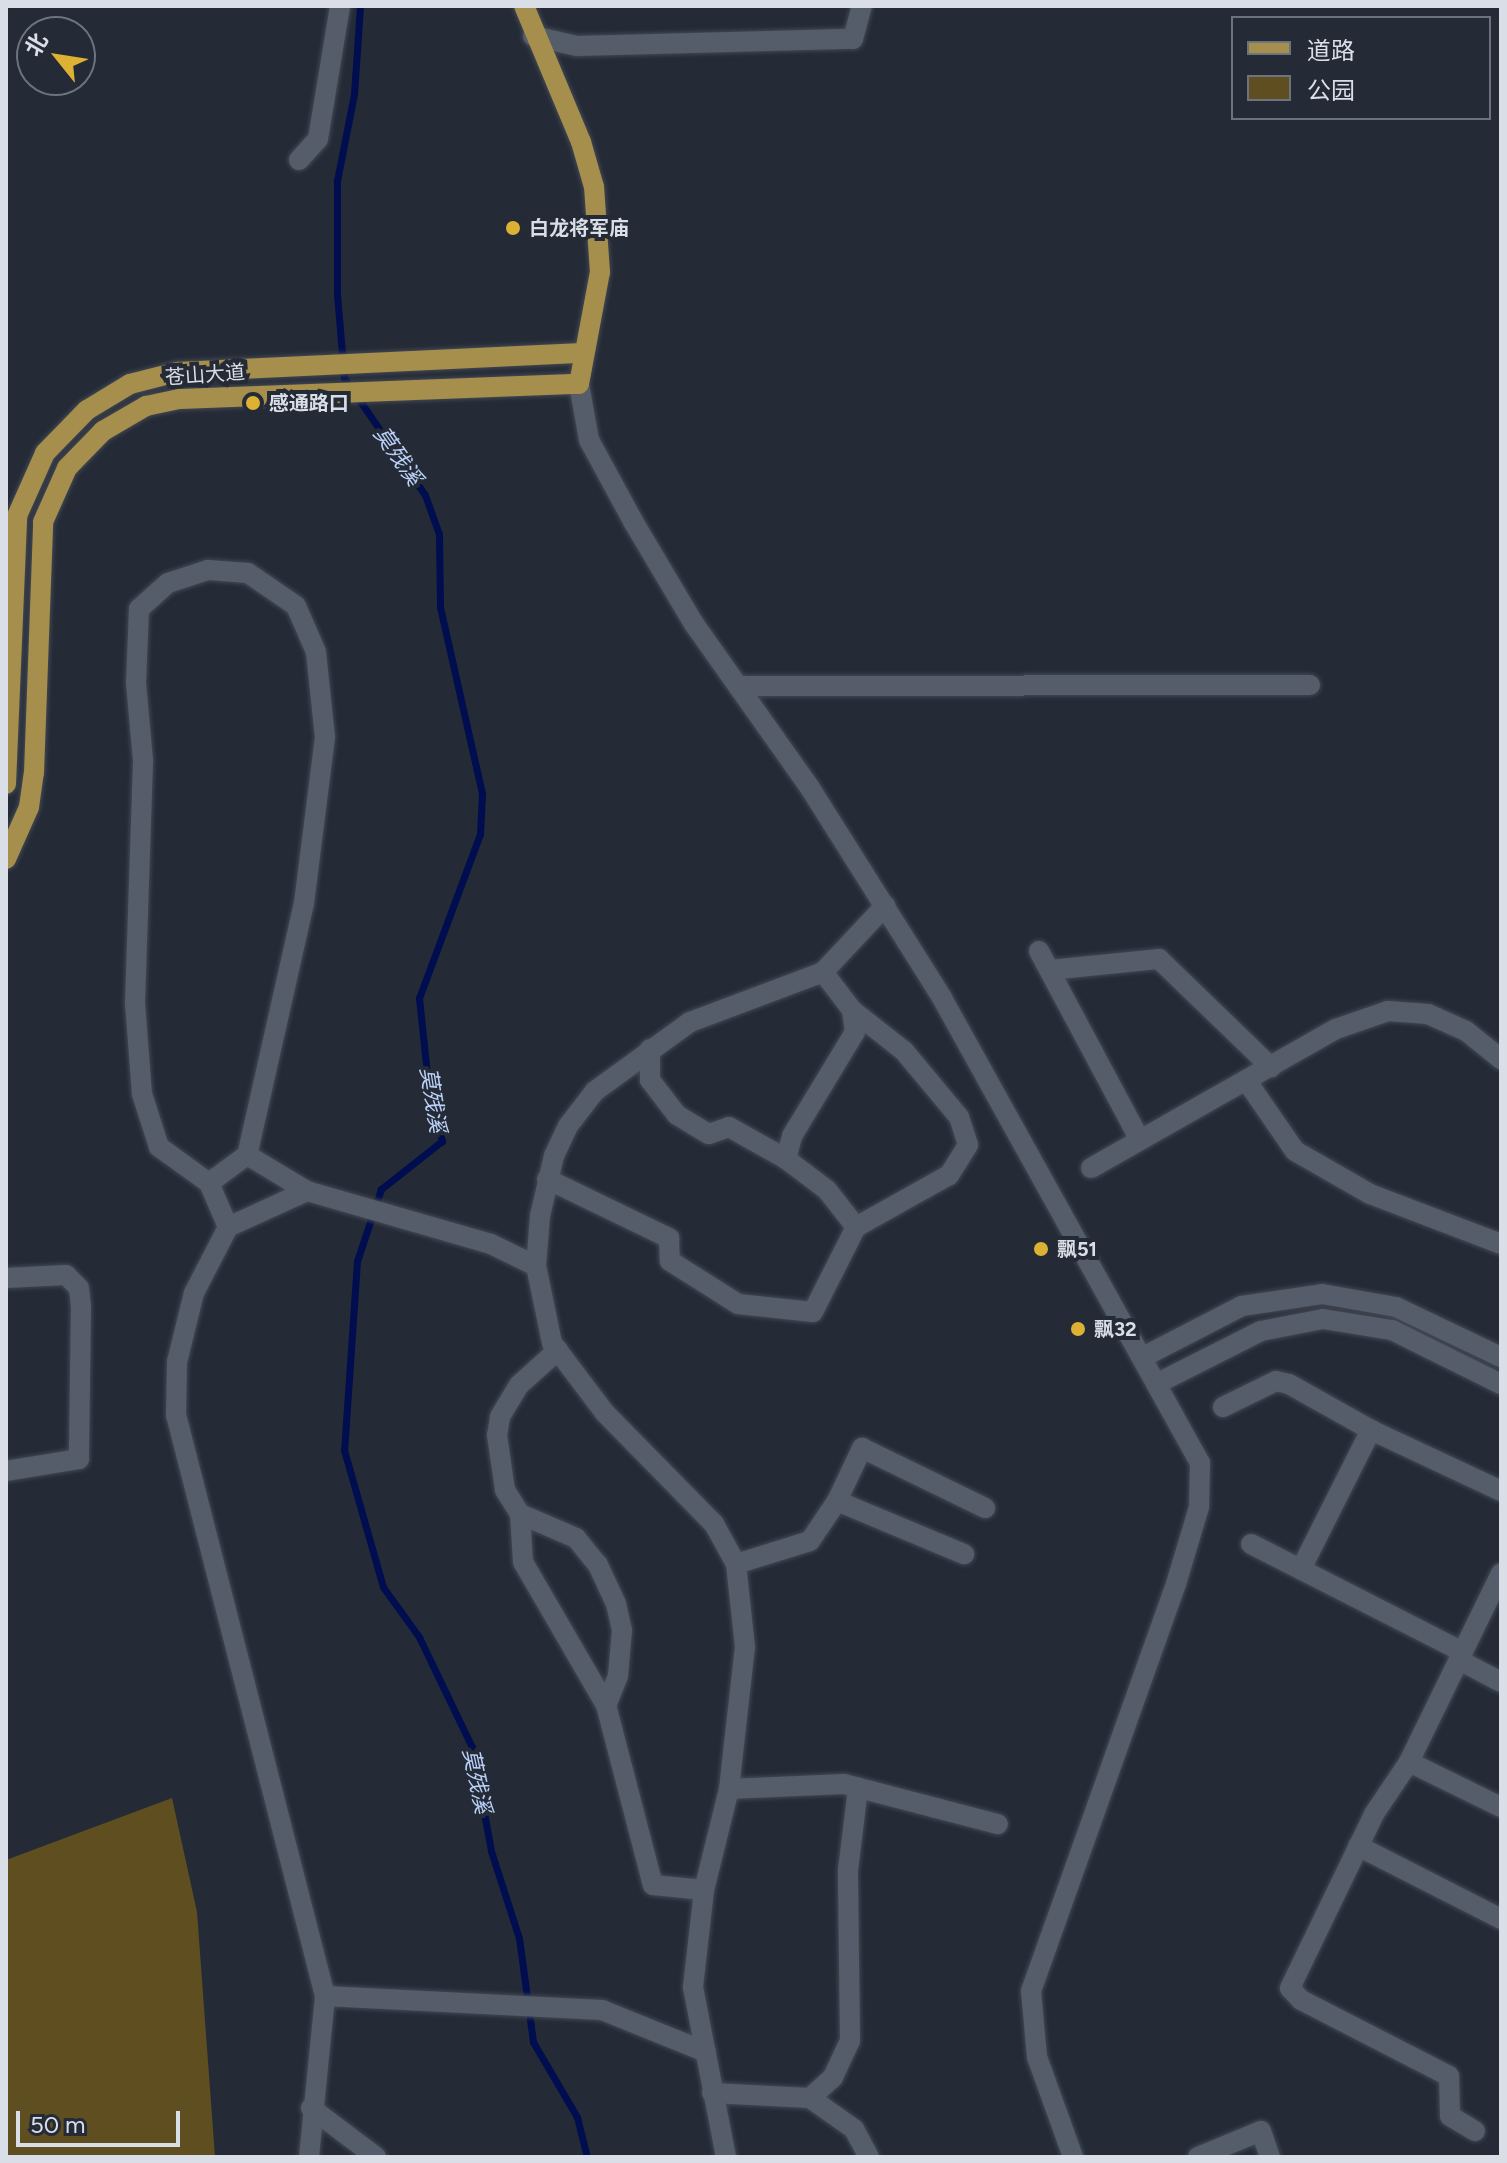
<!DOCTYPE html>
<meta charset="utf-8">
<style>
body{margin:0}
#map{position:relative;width:1507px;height:2163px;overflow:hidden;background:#242b37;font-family:Figtree,"Noto Sans SC",sans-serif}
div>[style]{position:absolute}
.green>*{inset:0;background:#5f4e20}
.stream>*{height:7px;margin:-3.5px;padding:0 3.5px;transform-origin:3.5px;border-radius:3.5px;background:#000d4f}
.roads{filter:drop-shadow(0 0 2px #434852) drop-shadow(0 0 2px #434852)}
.minor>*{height:20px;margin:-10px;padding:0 10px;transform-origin:10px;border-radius:10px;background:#565d6a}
.major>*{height:20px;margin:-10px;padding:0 10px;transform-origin:10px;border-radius:10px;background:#a68f4c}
.dots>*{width:22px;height:22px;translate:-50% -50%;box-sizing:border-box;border:4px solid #242b37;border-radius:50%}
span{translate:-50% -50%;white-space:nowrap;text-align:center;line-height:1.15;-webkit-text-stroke:8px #242b37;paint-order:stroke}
.poi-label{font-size:20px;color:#dadee6;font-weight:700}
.left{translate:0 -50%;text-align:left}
.street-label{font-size:20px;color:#dadee6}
.water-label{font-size:22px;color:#bbd0f7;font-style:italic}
.frame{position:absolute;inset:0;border:8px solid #dadee6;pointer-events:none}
.legend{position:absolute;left:1231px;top:16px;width:260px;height:104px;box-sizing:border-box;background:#242b37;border:2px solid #6d737d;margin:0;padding:10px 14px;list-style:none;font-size:24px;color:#dadee6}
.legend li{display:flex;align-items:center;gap:16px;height:40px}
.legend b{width:40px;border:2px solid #6d737d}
.north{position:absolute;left:16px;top:16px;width:80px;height:80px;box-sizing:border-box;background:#242b37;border:2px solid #6d737d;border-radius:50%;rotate:300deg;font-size:22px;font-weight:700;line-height:32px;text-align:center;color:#dadee6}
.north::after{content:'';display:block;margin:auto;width:28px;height:36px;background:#ddb133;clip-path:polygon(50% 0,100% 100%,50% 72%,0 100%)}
.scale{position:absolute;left:16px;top:2111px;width:164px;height:36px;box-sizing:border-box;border:4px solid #dadee6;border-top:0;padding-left:10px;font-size:24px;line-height:28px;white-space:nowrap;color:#dadee6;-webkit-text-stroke:6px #242b37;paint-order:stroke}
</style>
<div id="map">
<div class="green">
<i style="clip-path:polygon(172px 1798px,197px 1912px,215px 2157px,6px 2157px,6px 1860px)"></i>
</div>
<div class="stream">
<i style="left:360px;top:6px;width:88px;rotate:93.9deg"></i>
<i style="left:354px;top:94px;width:89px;rotate:101.1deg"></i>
<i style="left:337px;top:181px;width:113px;rotate:90deg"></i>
<i style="left:337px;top:294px;width:84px;rotate:85.2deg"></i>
<i style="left:344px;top:378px;width:142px;rotate:55.3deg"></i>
<i style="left:425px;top:495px;width:41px;rotate:70.3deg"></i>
<i style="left:439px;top:534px;width:73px;rotate:89.2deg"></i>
<i style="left:440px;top:607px;width:192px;rotate:77.3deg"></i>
<i style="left:482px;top:794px;width:40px;rotate:92.9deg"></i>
<i style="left:480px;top:834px;width:175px;rotate:110.4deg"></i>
<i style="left:419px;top:998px;width:86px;rotate:84deg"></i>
<i style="left:428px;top:1084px;width:59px;rotate:76.2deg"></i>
<i style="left:442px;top:1141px;width:78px;rotate:141.8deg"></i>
<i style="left:381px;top:1189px;width:76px;rotate:108.4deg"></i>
<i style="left:357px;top:1261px;width:189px;rotate:93.9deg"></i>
<i style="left:344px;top:1450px;width:142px;rotate:74.1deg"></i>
<i style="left:383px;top:1587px;width:62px;rotate:54.2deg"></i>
<i style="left:419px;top:1637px;width:122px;rotate:64.3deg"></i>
<i style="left:472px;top:1747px;width:106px;rotate:79.6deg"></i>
<i style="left:491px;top:1851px;width:91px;rotate:72.2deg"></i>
<i style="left:519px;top:1938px;width:105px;rotate:82.3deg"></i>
<i style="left:533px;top:2042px;width:87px;rotate:59.6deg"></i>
<i style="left:577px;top:2117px;width:41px;rotate:76deg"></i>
</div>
<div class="roads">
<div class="minor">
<i style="left:533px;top:36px;width:45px;rotate:12.8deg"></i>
<i style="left:577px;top:46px;width:276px;rotate:-1.5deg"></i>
<i style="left:853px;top:39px;width:34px;rotate:-75deg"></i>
<i style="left:299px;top:160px;width:28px;rotate:-48deg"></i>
<i style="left:318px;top:139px;width:135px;rotate:-80.6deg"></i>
<i style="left:579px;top:384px;width:57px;rotate:79.9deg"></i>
<i style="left:589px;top:440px;width:94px;rotate:61.5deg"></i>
<i style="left:634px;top:523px;width:117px;rotate:59.3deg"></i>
<i style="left:694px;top:624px;width:201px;rotate:54.7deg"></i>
<i style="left:810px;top:788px;width:248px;rotate:57.8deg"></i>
<i style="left:942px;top:998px;width:532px;rotate:60.98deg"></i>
<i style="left:1200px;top:1463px;width:44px;rotate:91.3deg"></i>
<i style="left:1199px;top:1507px;width:80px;rotate:106.6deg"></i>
<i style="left:1176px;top:1584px;width:432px;rotate:109.6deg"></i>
<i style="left:1031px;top:1991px;width:66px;rotate:84.8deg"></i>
<i style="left:1037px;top:2057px;width:106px;rotate:70.2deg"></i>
<i style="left:738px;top:686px;width:572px;rotate:-0.1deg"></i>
<i style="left:1039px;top:951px;width:214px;rotate:61.9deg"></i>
<i style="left:1050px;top:970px;width:110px;rotate:-5.8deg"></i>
<i style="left:1159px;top:959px;width:156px;rotate:44deg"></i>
<i style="left:852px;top:1010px;width:66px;rotate:38.3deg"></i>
<i style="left:904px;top:1051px;width:86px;rotate:50.2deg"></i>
<i style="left:959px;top:1117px;width:29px;rotate:72deg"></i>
<i style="left:968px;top:1145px;width:36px;rotate:122deg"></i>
<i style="left:949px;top:1175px;width:107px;rotate:150.8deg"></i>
<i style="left:650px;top:1049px;width:31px;rotate:90deg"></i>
<i style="left:650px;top:1080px;width:44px;rotate:52.4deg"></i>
<i style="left:677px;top:1115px;width:37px;rotate:31deg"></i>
<i style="left:709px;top:1134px;width:21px;rotate:-19deg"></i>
<i style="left:729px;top:1127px;width:65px;rotate:29.3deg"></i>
<i style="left:1246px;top:1080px;width:86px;rotate:55.4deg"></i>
<i style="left:1295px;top:1151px;width:86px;rotate:29.8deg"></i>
<i style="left:1370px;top:1194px;width:140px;rotate:20.9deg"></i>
<i style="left:247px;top:1155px;width:47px;rotate:143.6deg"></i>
<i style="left:209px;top:1183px;width:62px;rotate:-144.2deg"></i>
<i style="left:159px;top:1147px;width:56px;rotate:-107.8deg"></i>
<i style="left:142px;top:1094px;width:91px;rotate:-94.4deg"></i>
<i style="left:135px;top:1003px;width:243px;rotate:-88.1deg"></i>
<i style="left:143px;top:760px;width:77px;rotate:-95.2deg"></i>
<i style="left:136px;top:683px;width:74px;rotate:-87.7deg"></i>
<i style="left:139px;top:609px;width:39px;rotate:-42deg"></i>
<i style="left:168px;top:583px;width:42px;rotate:-18deg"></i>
<i style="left:208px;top:570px;width:40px;rotate:4.3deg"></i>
<i style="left:248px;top:573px;width:58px;rotate:34.5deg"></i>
<i style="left:296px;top:606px;width:50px;rotate:66.5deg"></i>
<i style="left:316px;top:652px;width:85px;rotate:84deg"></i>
<i style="left:325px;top:737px;width:167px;rotate:97.2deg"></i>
<i style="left:304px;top:903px;width:258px;rotate:102.7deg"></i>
<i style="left:247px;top:1155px;width:70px;rotate:31deg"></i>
<i style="left:1091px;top:1168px;width:282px;rotate:-29.6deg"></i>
<i style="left:1336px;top:1029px;width:55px;rotate:-19.1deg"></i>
<i style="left:1388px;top:1011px;width:40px;rotate:4.3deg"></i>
<i style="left:1428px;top:1014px;width:42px;rotate:24.1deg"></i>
<i style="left:1466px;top:1031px;width:45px;rotate:38.7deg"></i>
<i style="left:547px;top:1179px;width:136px;rotate:25.8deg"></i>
<i style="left:669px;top:1238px;width:23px;rotate:88deg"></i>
<i style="left:670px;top:1261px;width:80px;rotate:32.3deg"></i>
<i style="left:738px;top:1304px;width:75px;rotate:6.1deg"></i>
<i style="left:813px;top:1312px;width:95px;rotate:-63.2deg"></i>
<i style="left:856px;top:1227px;width:47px;rotate:-128.1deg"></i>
<i style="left:827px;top:1190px;width:51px;rotate:-142.9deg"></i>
<i style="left:786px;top:1159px;width:24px;rotate:-75deg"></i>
<i style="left:792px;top:1136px;width:122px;rotate:-58.8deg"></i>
<i style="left:855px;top:1032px;width:22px;rotate:-98deg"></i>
<i style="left:852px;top:1010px;width:48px;rotate:-127.3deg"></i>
<i style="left:209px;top:1183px;width:48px;rotate:66.6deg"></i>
<i style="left:6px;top:1278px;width:60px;rotate:-2.9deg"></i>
<i style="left:66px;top:1275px;width:18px;rotate:45deg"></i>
<i style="left:79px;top:1288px;width:19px;rotate:84deg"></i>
<i style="left:81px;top:1307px;width:152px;rotate:90.8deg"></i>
<i style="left:79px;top:1459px;width:74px;rotate:170.7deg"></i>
<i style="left:558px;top:1350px;width:52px;rotate:138.1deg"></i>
<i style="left:519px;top:1385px;width:37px;rotate:121deg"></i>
<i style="left:500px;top:1417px;width:18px;rotate:99deg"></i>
<i style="left:497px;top:1435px;width:56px;rotate:81.7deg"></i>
<i style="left:505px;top:1490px;width:28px;rotate:58deg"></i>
<i style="left:520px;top:1514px;width:48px;rotate:86.4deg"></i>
<i style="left:523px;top:1562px;width:165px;rotate:59.9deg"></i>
<i style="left:606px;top:1705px;width:186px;rotate:75.4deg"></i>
<i style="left:653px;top:1885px;width:51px;rotate:5.6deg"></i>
<i style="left:1145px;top:1356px;width:109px;rotate:-27.3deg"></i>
<i style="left:1242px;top:1306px;width:81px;rotate:-8.5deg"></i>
<i style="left:1322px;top:1294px;width:75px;rotate:10deg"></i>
<i style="left:1396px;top:1307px;width:116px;rotate:25.5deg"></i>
<i style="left:1160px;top:1382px;width:113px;rotate:-26.8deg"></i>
<i style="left:1261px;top:1331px;width:63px;rotate:-11deg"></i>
<i style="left:1323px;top:1319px;width:70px;rotate:9.1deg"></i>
<i style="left:1392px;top:1330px;width:122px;rotate:26.4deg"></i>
<i style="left:1223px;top:1407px;width:59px;rotate:-26.1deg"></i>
<i style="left:1276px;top:1381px;width:13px;rotate:13deg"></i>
<i style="left:1289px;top:1384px;width:94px;rotate:29.3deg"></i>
<i style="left:1371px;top:1430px;width:144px;rotate:25.1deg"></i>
<i style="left:837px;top:1501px;width:59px;rotate:-64.7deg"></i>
<i style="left:862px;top:1448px;width:137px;rotate:26deg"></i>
<i style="left:520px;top:1514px;width:61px;rotate:23.2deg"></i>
<i style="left:576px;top:1538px;width:35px;rotate:51deg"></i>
<i style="left:598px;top:1565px;width:43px;rotate:65.2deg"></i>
<i style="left:616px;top:1604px;width:27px;rotate:77deg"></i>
<i style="left:622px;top:1630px;width:46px;rotate:95deg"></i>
<i style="left:618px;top:1676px;width:31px;rotate:112deg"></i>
<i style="left:1251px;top:1544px;width:238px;rotate:27deg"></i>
<i style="left:736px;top:1564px;width:77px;rotate:-17.3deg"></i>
<i style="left:810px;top:1541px;width:48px;rotate:-56deg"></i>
<i style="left:837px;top:1501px;width:138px;rotate:22.7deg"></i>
<i style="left:1301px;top:1569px;width:156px;rotate:-63.3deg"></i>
<i style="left:1459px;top:1660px;width:47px;rotate:27.6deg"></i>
<i style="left:1409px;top:1762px;width:102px;rotate:26.1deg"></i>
<i style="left:729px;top:1789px;width:115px;rotate:-2.5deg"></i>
<i style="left:844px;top:1784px;width:159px;rotate:14.6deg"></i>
<i style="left:1358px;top:1846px;width:161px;rotate:27deg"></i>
<i style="left:325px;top:1996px;width:277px;rotate:2.9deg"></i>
<i style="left:602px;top:2010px;width:112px;rotate:22deg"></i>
<i style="left:712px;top:2093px;width:98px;rotate:2.9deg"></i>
<i style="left:810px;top:2098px;width:31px;rotate:-42deg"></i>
<i style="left:833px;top:2077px;width:40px;rotate:-65deg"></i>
<i style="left:850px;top:2041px;width:171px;rotate:-90.7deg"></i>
<i style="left:848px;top:1870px;width:83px;rotate:-83deg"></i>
<i style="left:810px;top:2098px;width:54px;rotate:35.2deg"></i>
<i style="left:854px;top:2129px;width:32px;rotate:62deg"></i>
<i style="left:311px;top:2108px;width:81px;rotate:37deg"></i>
<i style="left:1475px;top:2131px;width:29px;rotate:-149deg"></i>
<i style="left:1450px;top:2116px;width:40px;rotate:-91.4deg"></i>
<i style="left:1449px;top:2076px;width:166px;rotate:-152.8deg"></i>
<i style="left:1301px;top:2000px;width:16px;rotate:-133deg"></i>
<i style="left:1290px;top:1988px;width:193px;rotate:-64.2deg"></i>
<i style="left:1374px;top:1814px;width:63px;rotate:-56.1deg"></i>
<i style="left:1409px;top:1762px;width:210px;rotate:-64deg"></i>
<i style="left:309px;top:2157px;width:162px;rotate:-84.3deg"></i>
<i style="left:325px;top:1996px;width:600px;rotate:-104.38deg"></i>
<i style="left:176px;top:1415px;width:53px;rotate:-88.9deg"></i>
<i style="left:177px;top:1362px;width:71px;rotate:-76.2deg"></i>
<i style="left:194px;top:1293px;width:74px;rotate:-62.7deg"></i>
<i style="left:228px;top:1227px;width:87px;rotate:-24.5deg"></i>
<i style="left:307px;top:1191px;width:191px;rotate:16.1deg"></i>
<i style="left:491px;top:1244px;width:50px;rotate:26.1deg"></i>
<i style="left:726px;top:2157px;width:173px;rotate:-101deg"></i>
<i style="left:693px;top:1987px;width:98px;rotate:-83.5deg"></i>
<i style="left:704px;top:1890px;width:104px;rotate:-76.1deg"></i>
<i style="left:729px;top:1789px;width:143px;rotate:-83.6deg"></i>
<i style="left:745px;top:1647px;width:83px;rotate:-96.2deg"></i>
<i style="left:736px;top:1564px;width:46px;rotate:-118.8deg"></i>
<i style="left:714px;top:1524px;width:156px;rotate:-134.5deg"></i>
<i style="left:605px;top:1413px;width:88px;rotate:-127.1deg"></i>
<i style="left:552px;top:1343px;width:79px;rotate:-101.7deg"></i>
<i style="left:536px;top:1266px;width:50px;rotate:-85.4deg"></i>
<i style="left:540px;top:1216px;width:62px;rotate:-76.9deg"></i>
<i style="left:554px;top:1156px;width:33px;rotate:-65deg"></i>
<i style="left:568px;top:1126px;width:44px;rotate:-52.4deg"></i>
<i style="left:595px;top:1091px;width:117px;rotate:-36deg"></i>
<i style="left:690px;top:1022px;width:142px;rotate:-20.6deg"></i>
<i style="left:823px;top:972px;width:91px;rotate:-46.8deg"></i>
<i style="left:1198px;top:2157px;width:68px;rotate:-22.4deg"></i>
<i style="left:1261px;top:2131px;width:28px;rotate:71deg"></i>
</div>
<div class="major">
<i style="left:6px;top:784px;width:268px;rotate:-87.6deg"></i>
<i style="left:17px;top:516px;width:69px;rotate:-66deg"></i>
<i style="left:45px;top:453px;width:60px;rotate:-45.7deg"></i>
<i style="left:87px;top:410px;width:50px;rotate:-31.2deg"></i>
<i style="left:130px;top:384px;width:49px;rotate:-14.3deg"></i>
<i style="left:177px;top:372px;width:406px;rotate:-2.7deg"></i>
<i style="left:6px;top:859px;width:57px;rotate:-66.1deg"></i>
<i style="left:29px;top:807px;width:34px;rotate:-82deg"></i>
<i style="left:34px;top:773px;width:251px;rotate:-87.9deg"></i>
<i style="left:43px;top:522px;width:59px;rotate:-66deg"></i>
<i style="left:67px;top:468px;width:52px;rotate:-45.8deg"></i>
<i style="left:103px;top:431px;width:50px;rotate:-30.2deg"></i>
<i style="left:146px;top:406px;width:35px;rotate:-12deg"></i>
<i style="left:180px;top:399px;width:399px;rotate:-2.2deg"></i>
<i style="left:579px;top:384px;width:114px;rotate:-79.4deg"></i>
<i style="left:600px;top:272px;width:85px;rotate:-94deg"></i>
<i style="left:594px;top:187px;width:47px;rotate:-106.1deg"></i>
<i style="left:581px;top:142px;width:147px;rotate:-112.7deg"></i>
</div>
</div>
<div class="dots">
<i style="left:513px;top:228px;background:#ddb133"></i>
<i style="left:253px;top:403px;background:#ddb133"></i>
<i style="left:1041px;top:1249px;background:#ddb133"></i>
<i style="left:1078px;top:1329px;background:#ddb133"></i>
</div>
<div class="poi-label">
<span class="left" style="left:529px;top:228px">白龙将军庙</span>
<span class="left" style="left:269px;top:403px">感通路口</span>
<span class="left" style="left:1057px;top:1249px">飘51</span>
<span class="left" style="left:1094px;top:1329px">飘32</span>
</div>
<div class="street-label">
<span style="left:205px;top:375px;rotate:-4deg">苍山大道</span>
</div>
<div class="water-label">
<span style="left:398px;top:456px;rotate:55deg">莫残溪</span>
<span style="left:433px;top:1100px;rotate:81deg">莫残溪</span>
<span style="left:477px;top:1781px;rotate:78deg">莫残溪</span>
</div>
<div class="frame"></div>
<ul class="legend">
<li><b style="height:10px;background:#a68f4c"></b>道路</li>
<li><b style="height:22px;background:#5f4e20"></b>公园</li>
</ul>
<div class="north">北</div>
<div class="scale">50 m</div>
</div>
